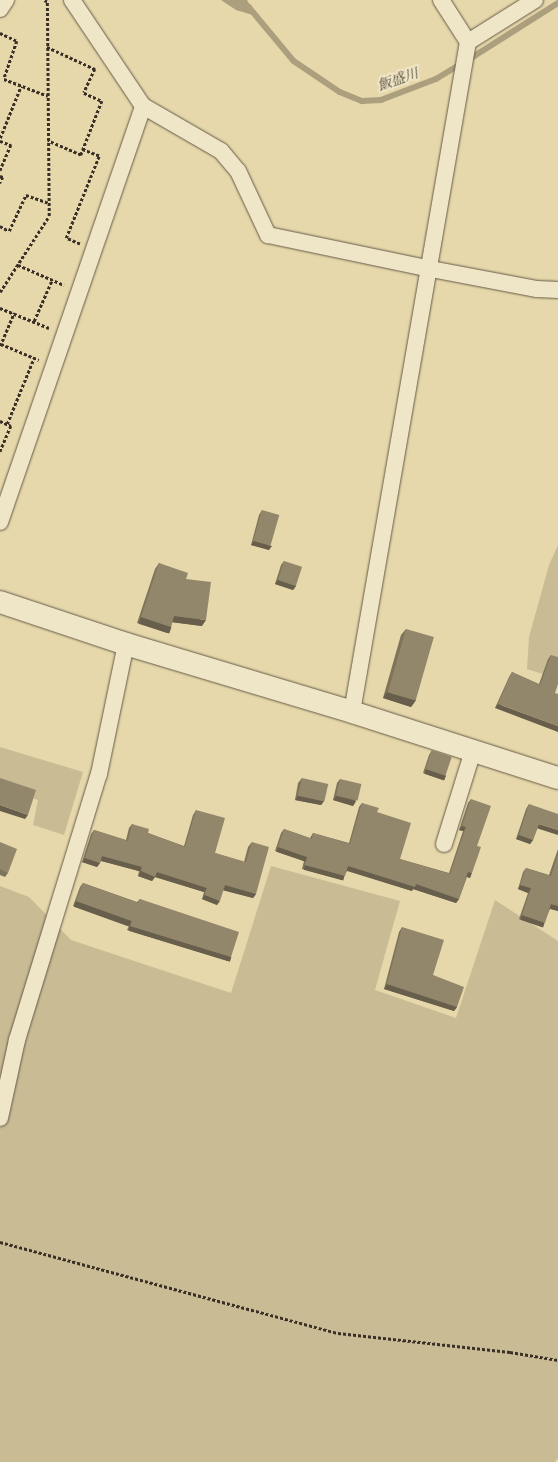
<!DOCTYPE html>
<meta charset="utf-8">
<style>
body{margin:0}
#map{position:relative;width:558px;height:1462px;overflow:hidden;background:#e6d8aa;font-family:"Libre Bodoni","Noto Serif JP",serif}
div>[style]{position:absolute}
.green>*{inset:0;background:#c9bb94}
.water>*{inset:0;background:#ac9f7d}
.stream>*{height:5.5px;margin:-2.75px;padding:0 2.75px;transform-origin:2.75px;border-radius:2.75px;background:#ac9f7d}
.path>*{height:2.5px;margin-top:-1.25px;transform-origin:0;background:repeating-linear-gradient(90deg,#3a3027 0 3px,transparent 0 5px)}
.roads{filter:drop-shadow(0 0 1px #655a48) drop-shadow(0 0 1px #655a48)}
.street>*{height:16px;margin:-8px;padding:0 8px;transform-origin:8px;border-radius:8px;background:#efe6c8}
.secondary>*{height:22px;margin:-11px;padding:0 11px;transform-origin:11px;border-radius:11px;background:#efe6c8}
.wall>*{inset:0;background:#7e745c}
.shaded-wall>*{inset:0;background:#675e4b;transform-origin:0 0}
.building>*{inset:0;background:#93876b;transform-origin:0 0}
span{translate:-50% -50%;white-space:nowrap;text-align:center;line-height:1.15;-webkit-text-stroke:4px #efe6c8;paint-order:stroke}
.water-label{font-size:14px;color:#564c3c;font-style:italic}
</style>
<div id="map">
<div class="green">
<i style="clip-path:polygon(558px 545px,558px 679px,527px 669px,529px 637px,549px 565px)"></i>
<i style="clip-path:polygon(0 747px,83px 772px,64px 835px,33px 825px,38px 800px,0 788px)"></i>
<i style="clip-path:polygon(271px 866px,400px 901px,375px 990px,456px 1018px,495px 900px,558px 941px,558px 1458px,555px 1462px,0 1462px,0 886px,29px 897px,71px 940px,231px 993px)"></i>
</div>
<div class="water">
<i style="clip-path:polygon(221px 0,247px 0,256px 16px,236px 10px)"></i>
</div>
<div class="stream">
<i style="left:239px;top:0;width:12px;rotate:35deg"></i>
<i style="left:249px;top:7px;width:70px;rotate:50.2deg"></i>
<i style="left:294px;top:61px;width:55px;rotate:34deg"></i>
<i style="left:340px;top:92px;width:24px;rotate:22deg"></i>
<i style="left:362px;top:101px;width:19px;rotate:-3deg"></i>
<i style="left:381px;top:100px;width:59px;rotate:-20.9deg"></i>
<i style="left:436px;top:79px;width:29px;rotate:-31deg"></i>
<i style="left:468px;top:60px;width:107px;rotate:-32.3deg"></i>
</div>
<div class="path">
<i style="left:0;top:33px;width:19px;rotate:25deg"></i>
<i style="left:17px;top:41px;width:40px;rotate:108.9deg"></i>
<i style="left:4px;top:79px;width:47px;rotate:21.1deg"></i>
<i style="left:47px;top:47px;width:53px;rotate:24.6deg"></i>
<i style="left:95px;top:69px;width:26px;rotate:115deg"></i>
<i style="left:84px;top:93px;width:20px;rotate:24deg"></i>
<i style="left:102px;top:101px;width:58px;rotate:111.3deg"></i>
<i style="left:81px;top:155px;width:36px;rotate:-157deg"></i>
<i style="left:0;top:138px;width:56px;rotate:-68deg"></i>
<i style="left:0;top:141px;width:12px;rotate:20deg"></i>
<i style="left:11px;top:145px;width:28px;rotate:113deg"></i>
<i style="left:0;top:176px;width:3px;rotate:18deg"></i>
<i style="left:3px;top:177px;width:7px;rotate:117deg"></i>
<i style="left:0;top:226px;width:10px;rotate:29deg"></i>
<i style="left:9px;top:231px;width:40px;rotate:-65deg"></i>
<i style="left:26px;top:195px;width:24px;rotate:19deg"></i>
<i style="left:80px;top:244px;width:15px;rotate:-157deg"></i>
<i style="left:66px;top:238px;width:88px;rotate:-68.1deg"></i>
<i style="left:99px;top:156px;width:17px;rotate:-159deg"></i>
<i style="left:18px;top:265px;width:50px;rotate:23.5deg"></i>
<i style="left:0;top:292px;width:90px;rotate:-57.2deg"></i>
<i style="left:49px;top:216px;width:214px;rotate:-90.5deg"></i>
<i style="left:47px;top:2px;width:4px;rotate:-153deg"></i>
<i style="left:0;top:308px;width:53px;rotate:22.2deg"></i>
<i style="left:34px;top:321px;width:45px;rotate:-66.3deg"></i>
<i style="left:1px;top:344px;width:41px;rotate:22.8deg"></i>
<i style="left:0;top:346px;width:36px;rotate:-67deg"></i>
<i style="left:0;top:421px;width:12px;rotate:24deg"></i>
<i style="left:11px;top:426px;width:28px;rotate:113deg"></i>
<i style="left:7px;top:424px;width:71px;rotate:-67.8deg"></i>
<i style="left:0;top:1242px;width:350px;rotate:15.1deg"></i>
<i style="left:338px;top:1333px;width:173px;rotate:6.3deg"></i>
<i style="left:510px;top:1352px;width:49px;rotate:9.5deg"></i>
</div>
<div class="roads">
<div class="street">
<i style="left:72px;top:0;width:128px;rotate:56.2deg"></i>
<i style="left:143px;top:106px;width:90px;rotate:30deg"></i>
<i style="left:221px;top:151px;width:26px;rotate:50deg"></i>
<i style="left:238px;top:171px;width:71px;rotate:64.9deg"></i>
<i style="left:268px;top:235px;width:167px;rotate:11.8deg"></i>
<i style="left:431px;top:269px;width:108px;rotate:10.7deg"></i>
<i style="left:537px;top:289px;width:21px;rotate:3deg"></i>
<i style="left:0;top:9px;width:11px;rotate:-56deg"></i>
<i style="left:468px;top:42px;width:79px;rotate:-32.1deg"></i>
<i style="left:0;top:522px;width:440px;rotate:-71deg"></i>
<i style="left:352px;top:712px;width:680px;rotate:-80.18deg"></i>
<i style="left:468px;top:42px;width:50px;rotate:-122.7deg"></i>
<i style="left:444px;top:844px;width:97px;rotate:-72.7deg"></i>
<i style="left:0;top:1118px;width:80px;rotate:-77.7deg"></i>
<i style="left:17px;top:1040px;width:278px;rotate:-72.9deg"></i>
<i style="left:99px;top:774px;width:133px;rotate:-78.3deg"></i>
</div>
<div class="secondary">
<i style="left:0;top:602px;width:133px;rotate:18.4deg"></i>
<i style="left:126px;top:644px;width:236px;rotate:16.7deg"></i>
<i style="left:352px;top:712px;width:216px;rotate:17.8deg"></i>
</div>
</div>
<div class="wall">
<i style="clip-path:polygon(262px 510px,269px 550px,251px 545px,259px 515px)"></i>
<i style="clip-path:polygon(284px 561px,296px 586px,293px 590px,275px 584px,281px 565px)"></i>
<i style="clip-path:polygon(159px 563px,186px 579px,202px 626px,172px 622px,171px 627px,167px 633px,137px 623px,155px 569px)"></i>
<i style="clip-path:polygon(406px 629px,416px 700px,411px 707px,383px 698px,401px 635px)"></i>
<i style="clip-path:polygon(551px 655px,558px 684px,495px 708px,509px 677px,512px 672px,539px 684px,548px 659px)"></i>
<i style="clip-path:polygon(432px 750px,446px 776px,443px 780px,423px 773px,429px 755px)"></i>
<i style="clip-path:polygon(302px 778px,324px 801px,321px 805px,295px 800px,298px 783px)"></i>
<i style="clip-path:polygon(340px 779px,356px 801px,353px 806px,333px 800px,337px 783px)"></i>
<i style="clip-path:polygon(471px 799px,477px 846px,470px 878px,467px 877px,459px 899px,456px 903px,413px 889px,412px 891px,347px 871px,342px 880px,302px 869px,304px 861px,275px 851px,281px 833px,284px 829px,310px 838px,313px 833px,349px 843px,359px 807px,362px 803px,377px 812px,400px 859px,449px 873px,463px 831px,459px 830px,468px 803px)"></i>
<i style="clip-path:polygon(529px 804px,537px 829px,533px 840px,530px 844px,516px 839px,526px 809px)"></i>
<i style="clip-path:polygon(196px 810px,215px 853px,244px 862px,248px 847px,252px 842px,256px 894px,253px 898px,223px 890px,217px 905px,202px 899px,204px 892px,155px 877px,152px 881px,138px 876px,139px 871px,101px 861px,100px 863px,97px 867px,82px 862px,91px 834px,94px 830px,126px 840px,129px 828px,132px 824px,148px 833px,184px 846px,193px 815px)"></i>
<i style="clip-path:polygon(0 842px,8px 873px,5px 877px,0 875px)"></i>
<i style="clip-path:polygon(558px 849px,558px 911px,550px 909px,542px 927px,519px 919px,528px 893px,518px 889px,523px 872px,526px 868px,549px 875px)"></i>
<i style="clip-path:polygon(83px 883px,137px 902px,140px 899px,231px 957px,228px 961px,127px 930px,129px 926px,73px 906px,80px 887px)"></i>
<i style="clip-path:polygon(402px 927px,433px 975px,457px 1007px,454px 1011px,384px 989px,399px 932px)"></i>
</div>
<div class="shaded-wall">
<i style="clip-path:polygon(254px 541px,272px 546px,269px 550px,251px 545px)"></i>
<i style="clip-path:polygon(278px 580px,296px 586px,293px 590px,275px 584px)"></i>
<i style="clip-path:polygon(174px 616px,206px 620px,202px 626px,170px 622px)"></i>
<i style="left:141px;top:617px;width:32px;height:7px;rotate:18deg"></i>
<i style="clip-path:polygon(387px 692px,416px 700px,411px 707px,383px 698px)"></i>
<i style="clip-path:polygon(498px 704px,558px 726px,558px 732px,495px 708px)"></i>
<i style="left:426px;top:769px;width:21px;height:5px;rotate:19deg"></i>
<i style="clip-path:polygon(298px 796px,324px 801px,321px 805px,295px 800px)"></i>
<i style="clip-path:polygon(336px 796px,356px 801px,353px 806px,333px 800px)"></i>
<i style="clip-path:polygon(0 805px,28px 815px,25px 819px,0 811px)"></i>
<i style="clip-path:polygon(539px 824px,558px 830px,558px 835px,536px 828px)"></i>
<i style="clip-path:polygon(462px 826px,466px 827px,463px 831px,459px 830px)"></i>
<i style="clip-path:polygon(519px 835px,533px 840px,530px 844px,516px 839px)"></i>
<i style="left:278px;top:847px;width:31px;height:5px;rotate:19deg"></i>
<i style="left:102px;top:856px;width:41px;height:5px;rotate:15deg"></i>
<i style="clip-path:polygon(85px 858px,100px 863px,97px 867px,82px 862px)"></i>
<i style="left:305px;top:865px;width:41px;height:5px;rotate:15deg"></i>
<i style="clip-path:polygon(348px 866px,416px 884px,459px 899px,456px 903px,413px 889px,412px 891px,345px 870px)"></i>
<i style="clip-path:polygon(141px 871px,157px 872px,207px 888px,204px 892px,155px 877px,152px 881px,138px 876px)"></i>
<i style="clip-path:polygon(468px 872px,472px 873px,470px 878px,465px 876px)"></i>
<i style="clip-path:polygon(225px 885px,256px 894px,253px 898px,222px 890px)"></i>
<i style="clip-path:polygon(520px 885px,531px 888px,528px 893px,518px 889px)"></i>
<i style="clip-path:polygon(205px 895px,220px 901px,217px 905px,202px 899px)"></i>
<i style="left:76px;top:901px;width:59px;height:6px;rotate:20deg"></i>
<i style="clip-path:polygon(551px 904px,558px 906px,558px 911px,548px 908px)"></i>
<i style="left:522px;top:915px;width:24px;height:5px;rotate:19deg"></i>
<i style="left:130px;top:926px;width:106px;height:5px;rotate:17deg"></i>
<i style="clip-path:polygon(387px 984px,457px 1007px,454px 1011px,384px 989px)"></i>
</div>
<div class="building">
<i style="left:262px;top:510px;width:18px;height:32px;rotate:16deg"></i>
<i style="left:284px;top:561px;width:19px;height:20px;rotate:18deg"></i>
<i style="clip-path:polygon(159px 563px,188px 573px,186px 579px,211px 582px,206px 620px,174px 616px,171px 627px,141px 617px)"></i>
<i style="left:406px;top:629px;width:29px;height:66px;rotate:16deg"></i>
<i style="clip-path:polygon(551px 655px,558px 657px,558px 684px,555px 693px,558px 694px,558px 726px,498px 704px,512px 672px,540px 685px)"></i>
<i style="left:432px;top:750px;width:21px;height:20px;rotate:19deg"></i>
<i style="clip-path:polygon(0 778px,36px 790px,28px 815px,0 805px)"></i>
<i style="left:302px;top:778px;width:27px;height:18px;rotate:13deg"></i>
<i style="left:340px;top:779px;width:22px;height:17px;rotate:13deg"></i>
<i style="clip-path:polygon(471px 799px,491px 806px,477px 846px,481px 847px,472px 873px,468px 872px,459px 899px,416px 884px,415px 887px,348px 866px,345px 876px,305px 865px,307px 857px,278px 847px,284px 829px,312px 839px,313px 833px,350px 844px,362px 803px,379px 808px,377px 812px,411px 823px,400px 859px,450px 874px,466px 827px,462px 826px)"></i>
<i style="clip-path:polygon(529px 804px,558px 814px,558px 830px,539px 824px,533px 840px,519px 835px)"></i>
<i style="clip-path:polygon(196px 810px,225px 818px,215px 853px,246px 862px,252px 842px,269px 847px,256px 894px,225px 885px,220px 901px,205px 895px,207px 888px,157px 872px,155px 877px,141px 871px,142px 867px,102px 856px,100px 863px,85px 858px,94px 830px,128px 841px,132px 824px,149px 829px,148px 833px,185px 847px)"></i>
<i style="clip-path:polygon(0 842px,17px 849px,8px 873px,0 869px)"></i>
<i style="clip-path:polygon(558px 854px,558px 906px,551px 904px,545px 923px,522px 915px,531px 888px,520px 885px,526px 868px,551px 876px)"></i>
<i style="clip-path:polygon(83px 883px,138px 903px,140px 899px,239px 932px,231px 957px,130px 926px,132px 921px,76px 901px)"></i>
<i style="clip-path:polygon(402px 927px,444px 940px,433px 975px,464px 987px,457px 1007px,387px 984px)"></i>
</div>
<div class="water-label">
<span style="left:398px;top:80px;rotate:-19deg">飯盛川</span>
</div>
</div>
